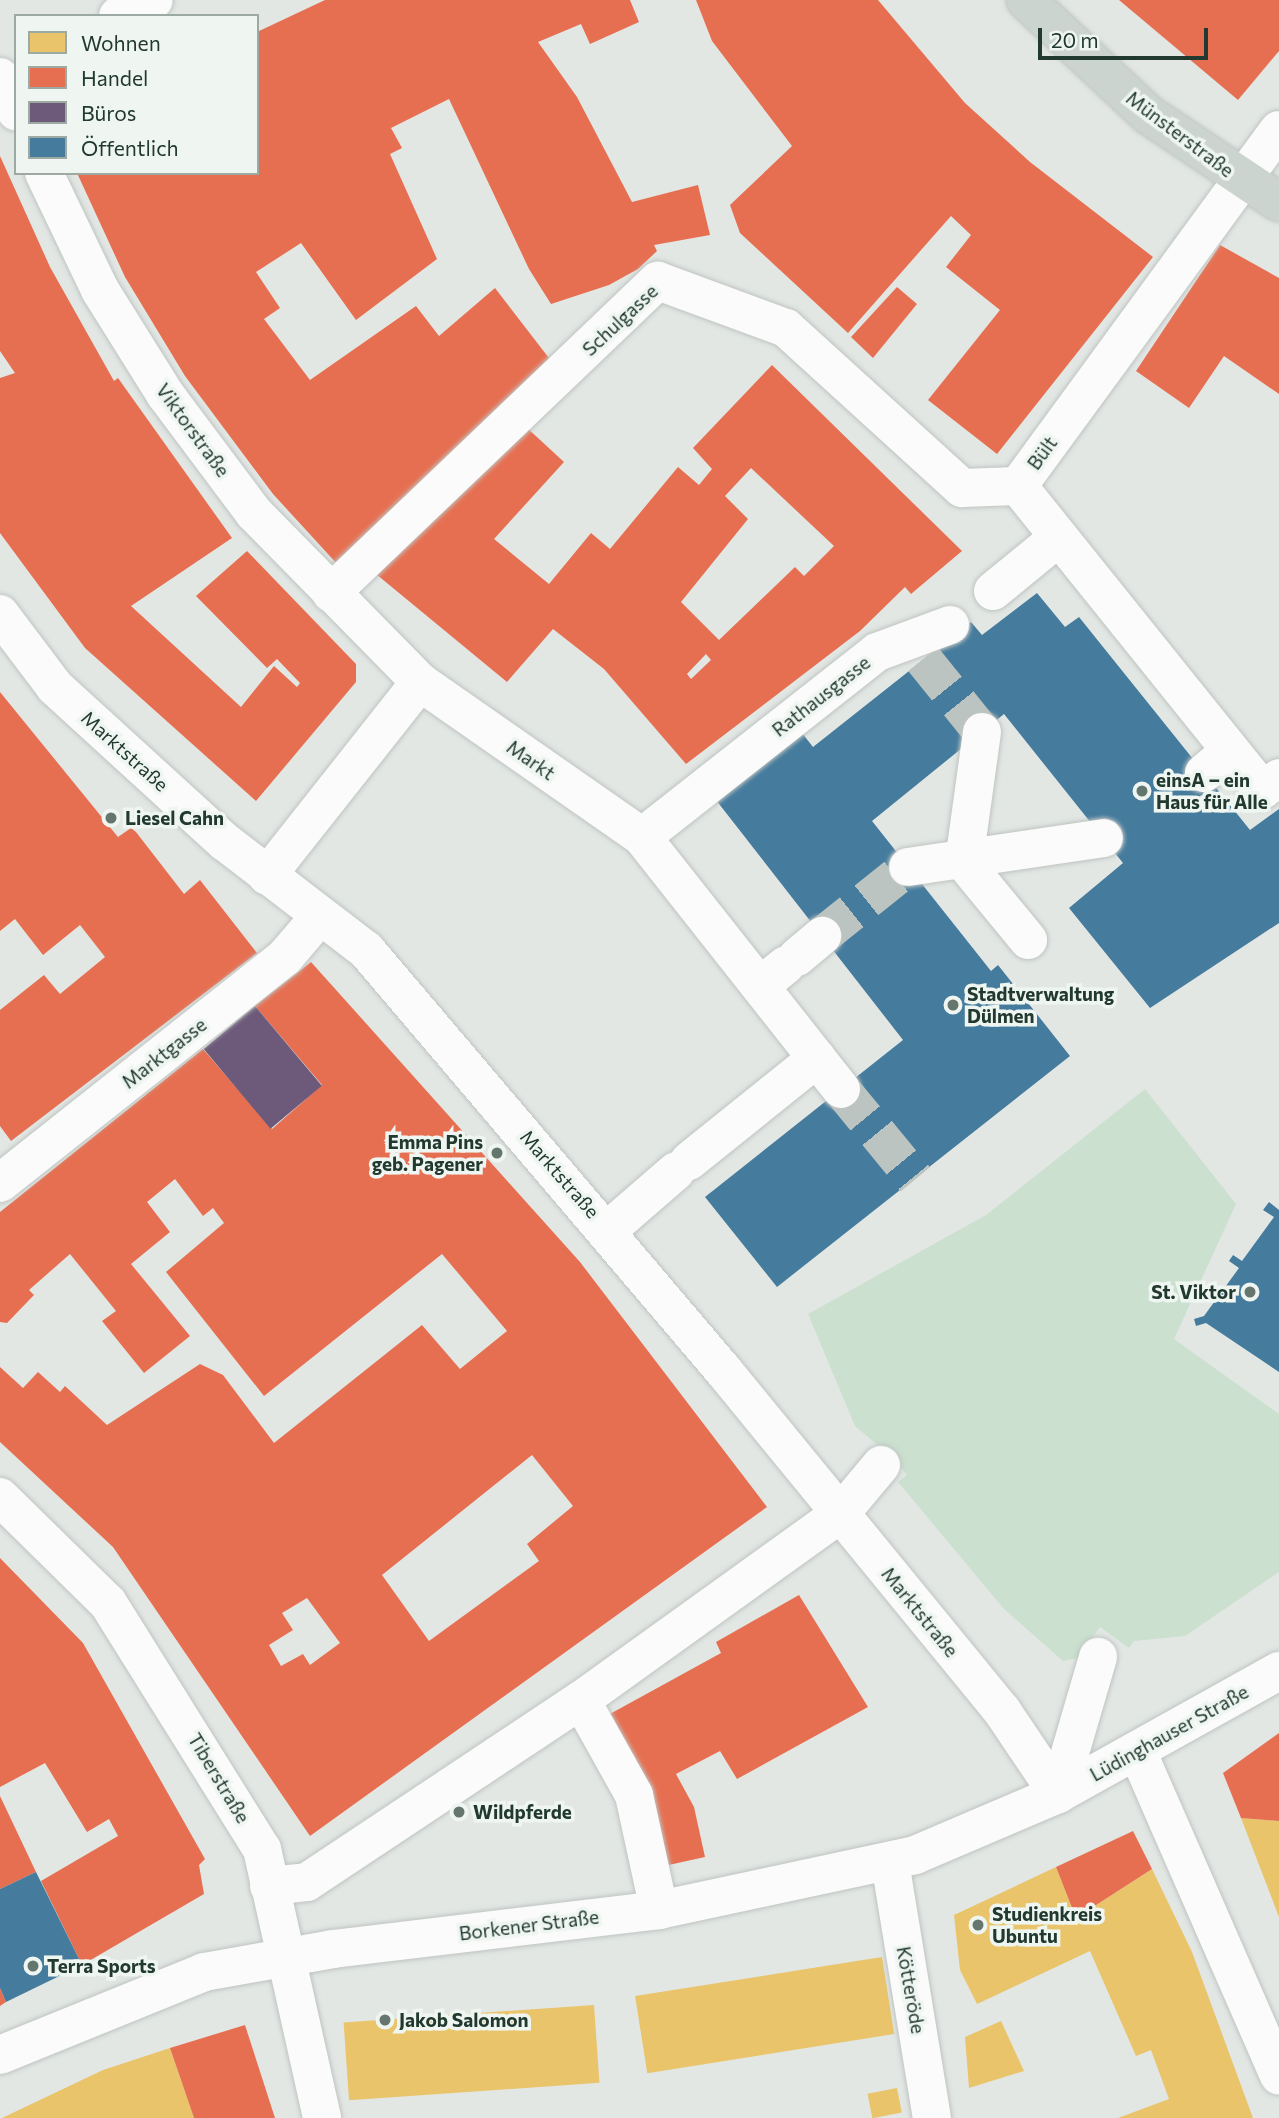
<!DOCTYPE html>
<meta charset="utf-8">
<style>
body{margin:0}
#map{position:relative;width:1279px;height:2118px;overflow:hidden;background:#e2e7e4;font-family:Commissioner,sans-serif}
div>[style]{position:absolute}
.green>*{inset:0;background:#cbe0cf}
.homes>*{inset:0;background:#e9c46a;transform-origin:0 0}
.shops>*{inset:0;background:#e76f51}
.offices>*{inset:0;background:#6d597a;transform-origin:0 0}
.public>*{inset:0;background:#457b9d}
.minor-tunnel>*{height:38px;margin-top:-19px;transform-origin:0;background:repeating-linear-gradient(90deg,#bbc4c0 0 38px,transparent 0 57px)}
.roads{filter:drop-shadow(0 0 2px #bfc4c1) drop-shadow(0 0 2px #bfc4c1)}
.minor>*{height:38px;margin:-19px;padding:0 19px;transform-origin:19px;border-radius:19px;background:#fbfbfb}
.major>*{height:38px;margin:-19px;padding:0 19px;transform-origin:19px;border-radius:19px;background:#ccd4d0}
.dots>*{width:19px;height:19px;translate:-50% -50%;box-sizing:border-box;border:4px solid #eff6f2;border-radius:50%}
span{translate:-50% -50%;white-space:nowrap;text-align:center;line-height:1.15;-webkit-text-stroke:7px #eff6f2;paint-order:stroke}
.street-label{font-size:19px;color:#21392f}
.poi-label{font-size:19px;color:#21392f;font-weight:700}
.left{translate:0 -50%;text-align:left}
.right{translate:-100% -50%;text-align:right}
.legend{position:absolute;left:14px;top:14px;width:245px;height:161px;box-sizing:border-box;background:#eff6f2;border:2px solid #9daaa4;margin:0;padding:9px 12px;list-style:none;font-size:21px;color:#21392f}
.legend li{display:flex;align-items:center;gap:14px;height:35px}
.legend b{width:35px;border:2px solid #9daaa4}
.scale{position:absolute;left:1038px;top:28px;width:170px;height:32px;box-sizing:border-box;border:4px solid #21392f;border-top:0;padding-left:9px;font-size:21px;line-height:24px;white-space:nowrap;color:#21392f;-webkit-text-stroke:5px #eff6f2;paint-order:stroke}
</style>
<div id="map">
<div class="green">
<i style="clip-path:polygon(1145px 1089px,1236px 1204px,1174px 1339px,1279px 1414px,1279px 1572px,1185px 1636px,1134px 1641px,1129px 1648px,1100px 1627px,1078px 1658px,1063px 1661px,1003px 1608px,898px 1482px,907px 1475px,892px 1457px,855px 1426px,808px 1314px,986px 1215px)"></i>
</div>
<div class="homes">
<i style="clip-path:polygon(1241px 1818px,1279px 1821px,1279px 1917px)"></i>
<i style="clip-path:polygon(1056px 1867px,1076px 1918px,1152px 1869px,1192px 1952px,1253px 2118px,1118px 2118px,1169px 2099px,1151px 2050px,1136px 2056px,1090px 1951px,977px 2004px,960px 1970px,954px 1915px)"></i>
<i style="left:882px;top:1957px;width:78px;height:250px;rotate:81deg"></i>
<i style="left:594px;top:2005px;width:78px;height:251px;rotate:86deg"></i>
<i style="clip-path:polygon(1001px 2021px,1024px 2071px,969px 2088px,965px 2037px)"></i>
<i style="clip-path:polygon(170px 2048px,194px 2118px,2px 2118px,103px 2070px)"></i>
<i style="left:897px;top:2088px;width:25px;height:30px;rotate:79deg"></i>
</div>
<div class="shops">
<i style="clip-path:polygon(325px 0,630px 0,639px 22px,590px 44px,581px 24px,538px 42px,577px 97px,632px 202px,698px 185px,710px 235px,654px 245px,657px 251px,638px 269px,609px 285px,551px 304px,529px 269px,449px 99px,391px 128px,402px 148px,390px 154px,437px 259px,356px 320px,301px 243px,256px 272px,280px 308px,264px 319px,310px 380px,416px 306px,439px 336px,495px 288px,552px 362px,338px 565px,273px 494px,185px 376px,125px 277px,77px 173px,257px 173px,257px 32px)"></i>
<i style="clip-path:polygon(696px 0,878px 0,965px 103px,1030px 162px,1153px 257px,997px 454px,928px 400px,1000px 310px,946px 267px,971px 235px,951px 216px,848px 333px,740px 233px,730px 205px,792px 146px,712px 41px)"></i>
<i style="clip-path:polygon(1119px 0,1279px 0,1279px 51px,1238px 100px)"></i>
<i style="clip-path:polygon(0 156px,50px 267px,114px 381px,118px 378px,232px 538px,131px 606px,241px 707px,274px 666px,297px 687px,300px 683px,277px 659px,267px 668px,196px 596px,247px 551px,356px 664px,356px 682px,256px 801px,85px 648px,0 533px,0 378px,15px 373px,0 351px)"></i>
<i style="clip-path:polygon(1220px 245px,1279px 278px,1279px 394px,1224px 356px,1189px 408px,1136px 371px)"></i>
<i style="clip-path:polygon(897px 287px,917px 304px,873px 358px,851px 337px)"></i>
<i style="clip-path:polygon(evenodd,772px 365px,962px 551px,911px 594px,905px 587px,860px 631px,686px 764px,604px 669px,553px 629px,507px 682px,376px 574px,525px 426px,564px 462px,494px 539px,549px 584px,591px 533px,610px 549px,678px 467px,699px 485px,712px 469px,693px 448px,772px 365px,751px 468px,834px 546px,804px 576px,795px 567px,719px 640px,681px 602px,748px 519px,725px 496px,751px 468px,772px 365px,706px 654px,711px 660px,691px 679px,687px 674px,706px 654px)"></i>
<i style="clip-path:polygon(0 692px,118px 837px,131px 828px,136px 832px,184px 894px,200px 880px,257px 953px,11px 1141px,0 1126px,0 1010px,44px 975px,60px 994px,105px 957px,80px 925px,43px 955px,15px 919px,0 931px)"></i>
<i style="clip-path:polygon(evenodd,311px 962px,580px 1262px,767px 1507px,310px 1836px,113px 1547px,0 1442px,0 1367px,23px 1388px,38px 1372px,60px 1392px,65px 1386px,107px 1425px,200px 1364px,223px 1375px,274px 1443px,422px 1325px,460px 1369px,507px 1331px,442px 1254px,264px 1396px,166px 1272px,224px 1223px,213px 1208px,203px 1216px,175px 1179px,147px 1202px,170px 1232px,131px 1264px,190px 1336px,144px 1373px,102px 1321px,116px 1311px,70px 1254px,29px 1290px,34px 1295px,7px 1323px,0 1322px,0 1212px,203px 1049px,272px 1129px,322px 1085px,255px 1006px,311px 962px,532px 1455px,573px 1506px,527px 1544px,539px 1561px,429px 1641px,382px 1575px,532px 1455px,311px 962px,307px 1598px,340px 1643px,310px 1665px,303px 1654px,281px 1666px,269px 1645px,293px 1630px,282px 1613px,307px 1598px)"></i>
<i style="clip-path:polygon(0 1558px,83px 1643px,205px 1859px,199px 1865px,204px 1894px,82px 1965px,41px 1881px,118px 1836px,109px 1819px,87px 1832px,45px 1763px,0 1787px)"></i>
<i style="clip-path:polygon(799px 1595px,868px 1707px,737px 1779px,720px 1751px,676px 1774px,694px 1807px,705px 1857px,655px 1868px,599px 1720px,721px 1653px,716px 1642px)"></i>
<i style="clip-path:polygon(1279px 1733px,1279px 1821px,1241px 1818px,1223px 1773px)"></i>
<i style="clip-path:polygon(0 1796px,36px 1872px,0 1889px)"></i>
<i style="clip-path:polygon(1133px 1831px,1152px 1869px,1076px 1918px,1056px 1867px)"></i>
<i style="clip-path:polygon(0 1988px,6px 2002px,0 2006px)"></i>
<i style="clip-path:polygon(245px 2025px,275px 2118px,194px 2118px,170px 2048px)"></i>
</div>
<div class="offices">
<i style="left:255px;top:1006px;width:104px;height:67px;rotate:50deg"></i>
</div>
<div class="public">
<i style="clip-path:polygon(1037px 593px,1065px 627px,1079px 617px,1250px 830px,1279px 809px,1279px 923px,1150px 1008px,1069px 908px,1123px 863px,1004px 714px,872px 821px,991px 971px,998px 965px,1070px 1056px,777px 1287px,705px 1197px,903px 1040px,716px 800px,802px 733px,813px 747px,971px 622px,982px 635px)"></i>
<i style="clip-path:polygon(1269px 1202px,1279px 1210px,1279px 1372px,1206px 1323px,1196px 1326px,1194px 1319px,1204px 1316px,1239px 1268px,1229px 1261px,1233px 1255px,1242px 1261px,1274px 1217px,1263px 1210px)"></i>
<i style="clip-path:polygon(36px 1872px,82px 1965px,6px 2002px,0 1988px,0 1889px)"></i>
</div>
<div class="minor-tunnel">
<i style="left:923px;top:659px;width:94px;rotate:51.1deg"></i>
<i style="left:822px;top:936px;width:110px;rotate:-38.7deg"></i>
<i style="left:841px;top:1089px;width:117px;rotate:50.6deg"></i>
</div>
<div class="roads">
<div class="minor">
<i style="left:118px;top:16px;width:39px;rotate:-24deg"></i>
<i style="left:0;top:77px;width:38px;rotate:65deg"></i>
<i style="left:44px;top:173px;width:130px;rotate:64.4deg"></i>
<i style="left:100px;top:290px;width:123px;rotate:58deg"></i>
<i style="left:165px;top:394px;width:149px;rotate:53.2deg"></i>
<i style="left:254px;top:513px;width:237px;rotate:45.5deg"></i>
<i style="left:420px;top:682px;width:247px;rotate:128.3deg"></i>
<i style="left:1018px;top:486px;width:441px;rotate:-53.8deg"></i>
<i style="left:1018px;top:486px;width:390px;rotate:51.2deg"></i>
<i style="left:1262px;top:790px;width:21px;rotate:-35deg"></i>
<i style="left:993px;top:591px;width:85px;rotate:-39.3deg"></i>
<i style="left:331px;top:593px;width:452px;rotate:-43.7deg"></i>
<i style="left:658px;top:281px;width:136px;rotate:20.2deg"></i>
<i style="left:786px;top:328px;width:238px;rotate:42.3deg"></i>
<i style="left:962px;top:488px;width:56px;rotate:-2deg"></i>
<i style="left:0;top:614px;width:91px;rotate:53deg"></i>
<i style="left:55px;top:687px;width:230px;rotate:42.4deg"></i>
<i style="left:225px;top:842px;width:178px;rotate:37.5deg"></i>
<i style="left:366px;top:950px;width:551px;rotate:49.64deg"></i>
<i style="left:723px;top:1370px;width:441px;rotate:50.7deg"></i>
<i style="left:1002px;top:1711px;width:100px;rotate:56deg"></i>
<i style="left:420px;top:682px;width:271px;rotate:34.9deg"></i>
<i style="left:642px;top:837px;width:321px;rotate:51.7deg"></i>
<i style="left:982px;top:732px;width:131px;rotate:97.9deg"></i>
<i style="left:964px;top:862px;width:101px;rotate:50.6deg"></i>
<i style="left:1204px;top:773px;width:34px;rotate:-40deg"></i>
<i style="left:642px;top:837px;width:299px;rotate:-38.2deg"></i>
<i style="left:877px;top:652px;width:78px;rotate:-20.3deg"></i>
<i style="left:908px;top:867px;width:198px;rotate:-8.4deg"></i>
<i style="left:797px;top:957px;width:33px;rotate:-40deg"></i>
<i style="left:760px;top:986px;width:33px;rotate:-39deg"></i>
<i style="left:689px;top:1161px;width:164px;rotate:-38.8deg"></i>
<i style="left:0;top:1183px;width:364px;rotate:-38.4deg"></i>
<i style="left:285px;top:957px;width:54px;rotate:-49.5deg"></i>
<i style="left:608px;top:1230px;width:90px;rotate:-40.9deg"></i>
<i style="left:0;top:1497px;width:151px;rotate:44.5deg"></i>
<i style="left:108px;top:1603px;width:290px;rotate:58deg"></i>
<i style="left:262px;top:1849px;width:276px;rotate:77.4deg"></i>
<i style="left:581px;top:1700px;width:109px;rotate:60.8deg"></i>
<i style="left:634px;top:1795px;width:118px;rotate:77.7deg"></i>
<i style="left:1138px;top:1753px;width:352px;rotate:66.4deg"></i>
<i style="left:1058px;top:1794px;width:143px;rotate:-73.7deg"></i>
<i style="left:890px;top:1862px;width:259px;rotate:80.7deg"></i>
<i style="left:269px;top:1886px;width:38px;rotate:-6deg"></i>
<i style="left:307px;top:1882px;width:329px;rotate:-33.6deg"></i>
<i style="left:581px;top:1700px;width:319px;rotate:-35.7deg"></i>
<i style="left:840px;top:1514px;width:64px;rotate:-50.1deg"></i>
<i style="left:0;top:2055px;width:220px;rotate:-22.1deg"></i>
<i style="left:204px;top:1972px;width:131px;rotate:-10.1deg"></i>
<i style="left:333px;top:1949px;width:328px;rotate:-6.8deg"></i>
<i style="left:659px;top:1910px;width:262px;rotate:-12.1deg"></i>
<i style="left:915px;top:1855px;width:155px;rotate:-23.1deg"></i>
<i style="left:1058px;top:1794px;width:253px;rotate:-29.1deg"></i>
</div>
<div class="major">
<i style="left:1026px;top:0;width:168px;rotate:43.1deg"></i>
<i style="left:1149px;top:115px;width:156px;rotate:33.8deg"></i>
</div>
</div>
<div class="dots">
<i style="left:1142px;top:791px;background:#65766e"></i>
<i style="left:111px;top:818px;background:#65766e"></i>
<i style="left:953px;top:1005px;background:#65766e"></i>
<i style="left:497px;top:1153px;background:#65766e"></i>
<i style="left:1250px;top:1292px;background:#65766e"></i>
<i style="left:459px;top:1812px;background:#65766e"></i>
<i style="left:978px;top:1925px;background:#65766e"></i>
<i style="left:33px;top:1966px;background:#65766e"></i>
<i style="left:385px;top:2020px;background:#65766e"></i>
</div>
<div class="street-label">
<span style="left:1180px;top:134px;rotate:37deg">Münsterstraße</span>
<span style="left:620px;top:320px;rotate:-43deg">Schulgasse</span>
<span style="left:193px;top:430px;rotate:54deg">Viktorstraße</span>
<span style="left:1042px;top:453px;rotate:-54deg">Bült</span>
<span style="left:821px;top:696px;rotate:-38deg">Rathausgasse</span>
<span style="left:125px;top:751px;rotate:42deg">Marktstraße</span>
<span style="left:531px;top:760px;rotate:35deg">Markt</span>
<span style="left:164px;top:1053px;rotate:-38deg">Marktgasse</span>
<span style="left:560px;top:1174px;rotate:49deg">Marktstraße</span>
<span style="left:920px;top:1612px;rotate:51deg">Marktstraße</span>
<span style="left:1169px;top:1733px;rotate:-29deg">Lüdinghauser Straße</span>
<span style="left:219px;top:1778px;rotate:59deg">Tiberstraße</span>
<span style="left:529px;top:1925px;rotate:-7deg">Borkener Straße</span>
<span style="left:911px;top:1990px;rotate:80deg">Kötteröde</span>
</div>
<div class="poi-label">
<span class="left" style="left:1156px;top:791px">einsA – ein<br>Haus für Alle</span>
<span class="left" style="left:125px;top:818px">Liesel Cahn</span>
<span class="left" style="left:967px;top:1005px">Stadtverwaltung<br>Dülmen</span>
<span class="right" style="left:483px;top:1153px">Emma Pins<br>geb. Pagener</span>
<span class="right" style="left:1236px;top:1292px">St. Viktor</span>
<span class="left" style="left:473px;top:1812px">Wildpferde</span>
<span class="left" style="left:992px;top:1925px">Studienkreis<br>Ubuntu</span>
<span class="left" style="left:47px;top:1966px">Terra Sports</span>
<span class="left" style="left:399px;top:2020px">Jakob Salomon</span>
</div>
<ul class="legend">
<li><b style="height:19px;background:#e9c46a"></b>Wohnen</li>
<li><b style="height:19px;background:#e76f51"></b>Handel</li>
<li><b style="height:19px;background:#6d597a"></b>Büros</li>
<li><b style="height:19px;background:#457b9d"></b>Öffentlich</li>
</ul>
<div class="scale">20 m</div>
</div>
